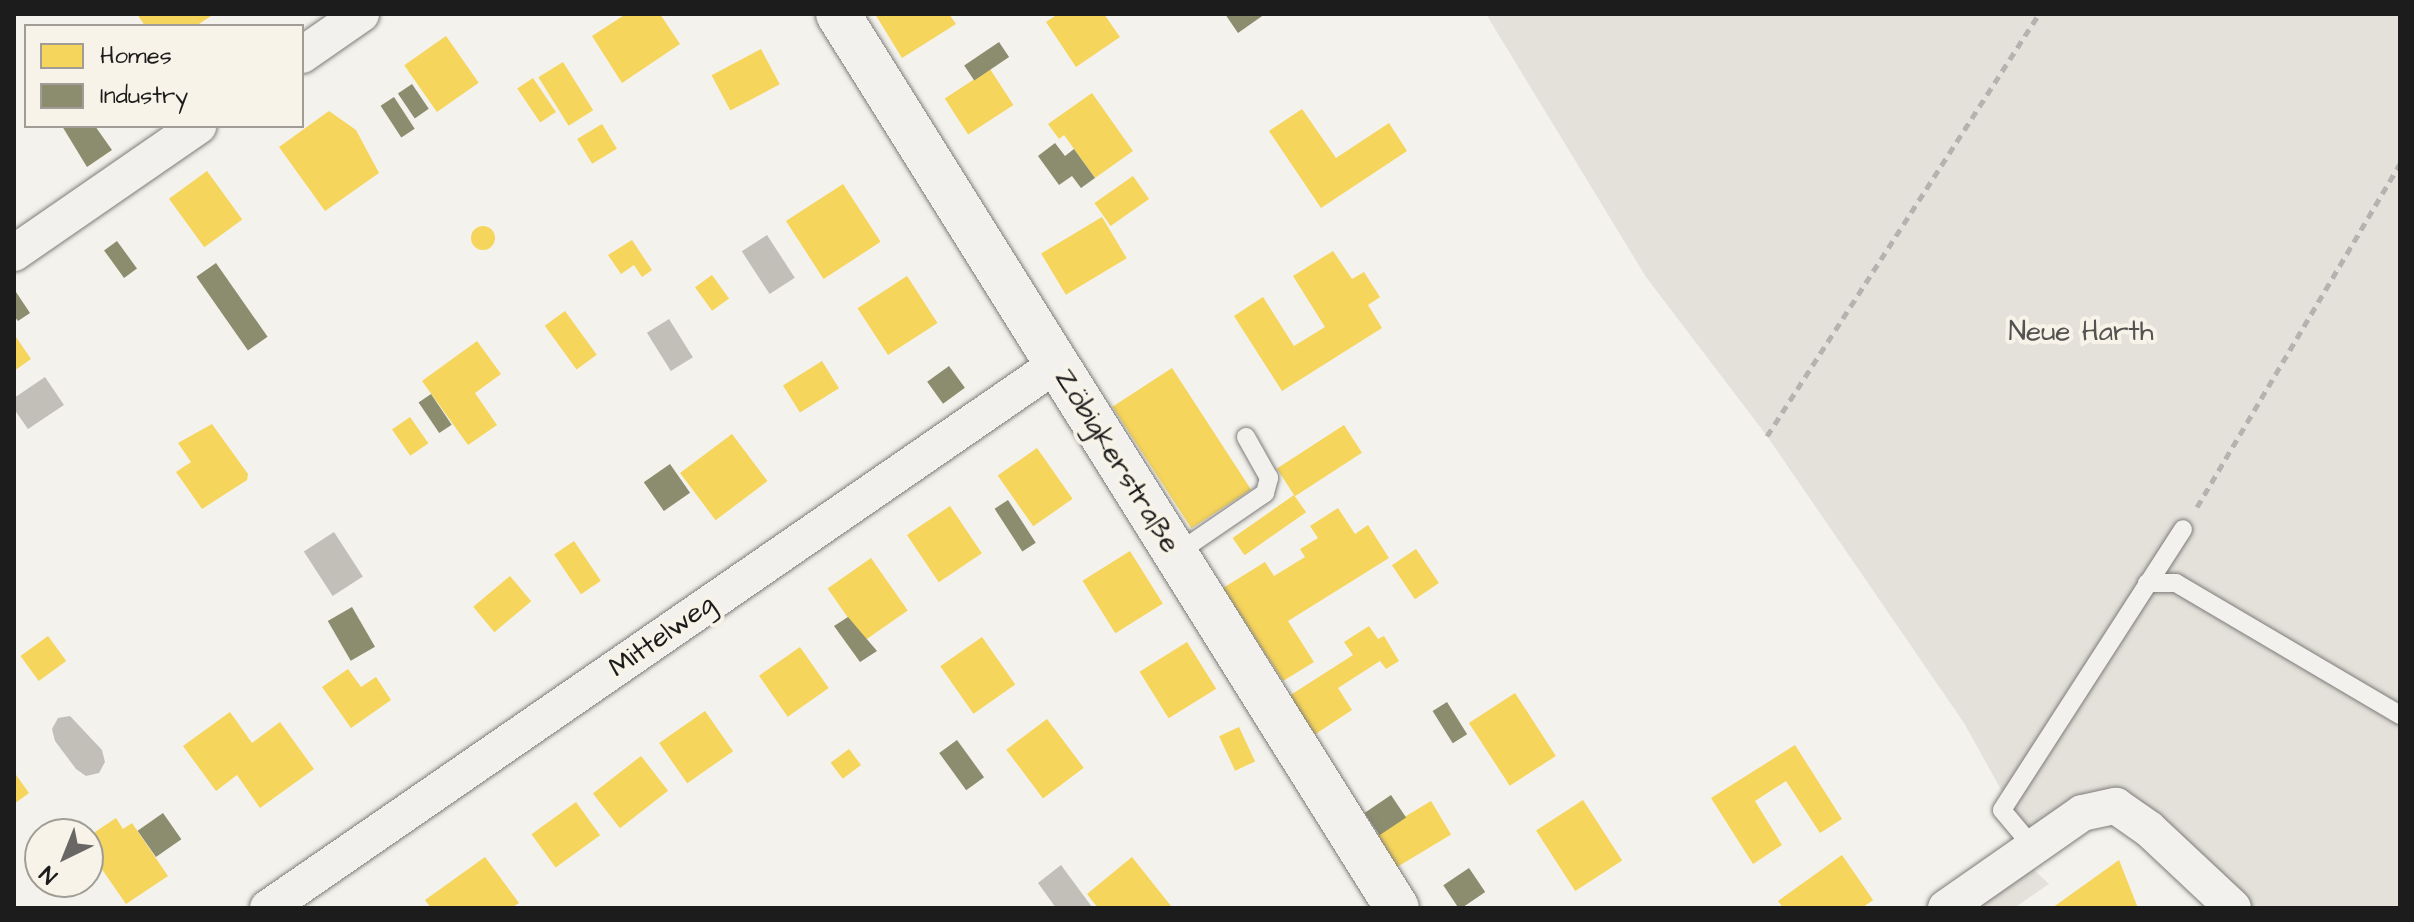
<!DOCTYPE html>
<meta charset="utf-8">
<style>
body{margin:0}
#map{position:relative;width:2414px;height:922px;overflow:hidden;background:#f4f2ec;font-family:"Architects Daughter",sans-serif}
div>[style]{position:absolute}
.green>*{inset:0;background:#e4e1da}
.water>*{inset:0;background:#c2bfb8;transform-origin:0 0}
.homes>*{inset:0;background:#f6d55c;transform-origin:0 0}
.round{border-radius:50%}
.industry>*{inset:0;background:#8c8c6e;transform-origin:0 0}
.path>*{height:5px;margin-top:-2.5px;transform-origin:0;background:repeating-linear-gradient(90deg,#b4b3b0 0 8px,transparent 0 14px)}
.roads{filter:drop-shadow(0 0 2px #7d7c7a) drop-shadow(0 0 2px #7d7c7a)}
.service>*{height:18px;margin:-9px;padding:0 9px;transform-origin:9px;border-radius:9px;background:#f2f1ed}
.minor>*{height:36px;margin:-18px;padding:0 18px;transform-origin:18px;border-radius:18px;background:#f2f1ed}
.secondary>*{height:44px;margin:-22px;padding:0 22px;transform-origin:22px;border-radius:22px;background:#f2f1ed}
span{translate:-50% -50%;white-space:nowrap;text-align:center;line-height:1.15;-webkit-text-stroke:8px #f7f3e8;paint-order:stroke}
.park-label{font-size:28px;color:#545351}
.street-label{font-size:28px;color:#1c1c1c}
.frame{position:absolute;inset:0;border:16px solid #1c1c1c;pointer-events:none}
.legend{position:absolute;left:24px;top:24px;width:280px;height:104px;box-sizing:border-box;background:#f7f3e8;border:2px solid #9f9d96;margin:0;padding:10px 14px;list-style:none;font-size:24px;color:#1c1c1c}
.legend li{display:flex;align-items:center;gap:16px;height:40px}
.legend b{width:40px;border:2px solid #9f9d96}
.north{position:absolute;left:24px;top:818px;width:80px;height:80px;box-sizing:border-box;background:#f7f3e8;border:2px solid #9f9d96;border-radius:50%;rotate:223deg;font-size:22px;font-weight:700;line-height:32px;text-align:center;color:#1c1c1c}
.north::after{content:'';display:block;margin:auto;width:28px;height:36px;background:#686765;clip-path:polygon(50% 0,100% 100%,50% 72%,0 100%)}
</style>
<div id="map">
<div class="green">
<i style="clip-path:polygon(1486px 14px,2400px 14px,2400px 908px,2233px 908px,2116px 806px,2033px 847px,1964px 723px,1767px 436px,1646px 277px)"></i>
<i style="clip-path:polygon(2031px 867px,2049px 884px,2014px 908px,1973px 908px)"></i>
</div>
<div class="water">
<i style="left:767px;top:235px;width:51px;height:30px;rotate:57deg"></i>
<i style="left:669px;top:319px;width:45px;height:26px;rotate:58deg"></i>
<i style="clip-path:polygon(45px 377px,64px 405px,28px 429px,14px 409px,14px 398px)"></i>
<i style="left:334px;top:532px;width:53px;height:36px;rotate:57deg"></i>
<i style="clip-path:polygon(70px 716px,102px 750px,105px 762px,99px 773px,86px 776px,76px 769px,55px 741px,52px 729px,58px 718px)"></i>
<i style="clip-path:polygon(1061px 865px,1092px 907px,1091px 908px,1056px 908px,1038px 883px)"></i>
</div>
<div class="homes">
<i style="clip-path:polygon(137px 14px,210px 14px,211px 16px,196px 26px,145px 26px)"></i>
<i style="clip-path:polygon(626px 14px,660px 14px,680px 44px,622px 83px,592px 36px)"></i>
<i style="clip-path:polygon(875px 14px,949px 14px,956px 24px,902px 58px)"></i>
<i style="clip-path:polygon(1058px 14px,1104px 14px,1120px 37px,1076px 67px,1046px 22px)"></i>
<i style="left:446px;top:36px;width:57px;height:51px;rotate:55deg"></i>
<i style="left:761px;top:49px;width:40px;height:56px;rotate:62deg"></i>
<i style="left:563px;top:62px;width:57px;height:29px;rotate:58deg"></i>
<i style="left:990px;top:69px;width:43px;height:54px;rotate:57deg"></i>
<i style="left:533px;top:78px;width:41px;height:19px;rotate:56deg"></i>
<i style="clip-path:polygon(1092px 93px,1133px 151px,1095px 178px,1064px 135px,1059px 139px,1048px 124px)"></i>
<i style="clip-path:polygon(1302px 109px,1336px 158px,1389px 123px,1407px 151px,1321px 208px,1269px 131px)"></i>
<i style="clip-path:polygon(329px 111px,356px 130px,379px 173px,325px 211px,279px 147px)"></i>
<i style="left:602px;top:124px;width:29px;height:29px;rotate:59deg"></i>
<i style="left:207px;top:171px;width:60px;height:47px;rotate:54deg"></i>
<i style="left:1133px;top:176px;width:28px;height:47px;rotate:55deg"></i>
<i style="left:843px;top:184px;width:69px;height:68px;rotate:57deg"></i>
<i style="left:1102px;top:217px;width:48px;height:71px;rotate:59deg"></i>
<i class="round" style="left:471px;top:226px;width:24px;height:24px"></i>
<i style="clip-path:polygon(632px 240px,652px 270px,642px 277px,634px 265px,621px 274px,608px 255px)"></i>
<i style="clip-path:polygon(1333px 251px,1352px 279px,1364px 272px,1380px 297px,1368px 305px,1382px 328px,1282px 391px,1234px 316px,1263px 297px,1294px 346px,1325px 327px,1293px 276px)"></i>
<i style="left:712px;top:275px;width:29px;height:21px;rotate:54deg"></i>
<i style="left:907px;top:276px;width:56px;height:59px;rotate:57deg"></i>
<i style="left:565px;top:311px;width:54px;height:25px;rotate:54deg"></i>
<i style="clip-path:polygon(14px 334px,31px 359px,14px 371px)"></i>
<i style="clip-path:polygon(477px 341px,501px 374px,475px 393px,497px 425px,468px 445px,422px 381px)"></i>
<i style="left:822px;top:361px;width:32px;height:46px;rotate:58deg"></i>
<i style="left:1172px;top:368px;width:145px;height:71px;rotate:57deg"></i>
<i style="left:410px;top:417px;width:32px;height:22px;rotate:55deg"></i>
<i style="clip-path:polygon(212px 424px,248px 474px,247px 480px,202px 509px,176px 472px,191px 462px,178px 443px)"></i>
<i style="left:1344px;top:425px;width:33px;height:80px;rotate:57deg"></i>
<i style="left:732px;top:434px;width:59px;height:65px;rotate:53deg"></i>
<i style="left:1037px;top:448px;width:62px;height:48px;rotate:55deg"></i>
<i style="left:1294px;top:495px;width:21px;height:75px;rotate:55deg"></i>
<i style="left:950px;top:506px;width:57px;height:52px;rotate:56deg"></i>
<i style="clip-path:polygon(1338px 508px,1355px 534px,1368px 525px,1389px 558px,1288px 621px,1314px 662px,1283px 681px,1223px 588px,1265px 562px,1274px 576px,1305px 557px,1300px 549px,1318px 538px,1310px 526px)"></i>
<i style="left:574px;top:541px;width:48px;height:24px;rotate:56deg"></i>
<i style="left:1416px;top:549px;width:41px;height:29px;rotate:56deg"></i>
<i style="left:1130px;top:551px;width:62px;height:56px;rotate:58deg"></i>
<i style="left:871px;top:558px;width:64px;height:53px;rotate:55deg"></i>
<i style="left:510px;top:576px;width:33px;height:48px;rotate:50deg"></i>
<i style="clip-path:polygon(1369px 626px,1378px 639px,1384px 636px,1399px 661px,1386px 669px,1380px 661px,1338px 688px,1352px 710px,1314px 735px,1289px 696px,1353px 655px,1344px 642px)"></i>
<i style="left:48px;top:636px;width:31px;height:34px;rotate:54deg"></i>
<i style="left:982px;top:637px;width:58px;height:51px;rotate:55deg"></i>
<i style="left:1187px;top:642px;width:55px;height:56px;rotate:58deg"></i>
<i style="left:800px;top:647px;width:50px;height:50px;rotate:55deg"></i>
<i style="clip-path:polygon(348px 669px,361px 687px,376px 677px,391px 700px,351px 728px,322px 687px)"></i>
<i style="left:1515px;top:693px;width:75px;height:55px;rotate:57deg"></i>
<i style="left:705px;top:711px;width:49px;height:56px;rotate:55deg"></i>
<i style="clip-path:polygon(230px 712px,252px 743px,280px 722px,314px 769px,260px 808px,237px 775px,216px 791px,183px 746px)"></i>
<i style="left:1047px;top:719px;width:61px;height:51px;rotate:53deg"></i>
<i style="left:1239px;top:727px;width:38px;height:22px;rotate:65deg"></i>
<i style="clip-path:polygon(1795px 745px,1842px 819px,1820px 833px,1786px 781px,1755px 801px,1782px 845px,1753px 864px,1711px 798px)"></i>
<i style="left:849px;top:749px;width:20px;height:23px;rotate:53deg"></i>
<i style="left:641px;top:756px;width:44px;height:61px;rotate:52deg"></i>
<i style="clip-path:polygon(14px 772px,29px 793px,14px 804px)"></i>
<i style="left:1583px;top:800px;width:72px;height:56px;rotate:57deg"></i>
<i style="left:1431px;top:801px;width:39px;height:63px;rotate:59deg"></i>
<i style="left:576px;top:802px;width:41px;height:55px;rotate:54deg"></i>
<i style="clip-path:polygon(116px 818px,123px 829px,132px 823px,168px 876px,126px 904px,90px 852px,99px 845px,92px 834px)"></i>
<i style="clip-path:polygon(1842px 855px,1873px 900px,1862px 908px,1783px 908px,1778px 901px)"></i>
<i style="clip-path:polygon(485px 857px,519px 903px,511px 908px,431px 908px,425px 900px)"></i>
<i style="clip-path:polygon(1132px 857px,1171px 906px,1173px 908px,1098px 908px,1087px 894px)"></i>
<i style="clip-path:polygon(2119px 860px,2138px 908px,2052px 908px)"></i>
</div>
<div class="industry">
<i style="clip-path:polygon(1225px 14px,1265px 14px,1238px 33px)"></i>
<i style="left:999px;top:42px;width:18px;height:42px;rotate:56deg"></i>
<i style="left:412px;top:84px;width:30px;height:17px;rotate:56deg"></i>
<i style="left:394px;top:97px;width:38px;height:16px;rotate:57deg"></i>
<i style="clip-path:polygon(62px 126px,95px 126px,112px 150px,87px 167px)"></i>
<i style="clip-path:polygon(1055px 143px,1065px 156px,1074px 149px,1095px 178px,1081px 188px,1072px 176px,1059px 185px,1038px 156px)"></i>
<i style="left:117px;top:241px;width:34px;height:16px;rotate:54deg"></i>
<i style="left:216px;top:263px;width:90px;height:24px;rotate:55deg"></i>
<i style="clip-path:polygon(14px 289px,30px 313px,18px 321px,14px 316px)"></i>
<i style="left:949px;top:366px;width:27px;height:27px;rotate:54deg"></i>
<i style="left:431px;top:394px;width:37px;height:15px;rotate:56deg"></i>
<i style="left:670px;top:464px;width:35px;height:32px;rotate:55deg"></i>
<i style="left:1008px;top:500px;width:51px;height:16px;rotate:57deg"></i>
<i style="left:352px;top:607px;width:46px;height:28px;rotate:60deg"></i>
<i style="clip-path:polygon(848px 617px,877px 651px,860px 662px,834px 626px)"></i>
<i style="left:1447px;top:702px;width:38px;height:17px;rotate:58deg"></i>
<i style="left:957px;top:740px;width:46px;height:22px;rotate:54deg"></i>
<i style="left:1391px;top:795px;width:27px;height:32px;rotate:56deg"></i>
<i style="left:163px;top:813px;width:32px;height:31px;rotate:55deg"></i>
<i style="left:1469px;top:868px;width:29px;height:31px;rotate:56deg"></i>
</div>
<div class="path">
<i style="left:1767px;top:436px;width:502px;rotate:-57.2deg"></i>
<i style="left:2197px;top:507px;width:399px;rotate:-59.4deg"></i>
</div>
<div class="roads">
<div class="service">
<i style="left:1176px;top:554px;width:108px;rotate:-34.4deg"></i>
<i style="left:1265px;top:493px;width:16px;rotate:-75deg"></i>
<i style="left:1269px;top:478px;width:47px;rotate:-119.3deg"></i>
<i style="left:2147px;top:583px;width:29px"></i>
<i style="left:2176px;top:583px;width:260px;rotate:30.5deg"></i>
<i style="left:2033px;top:847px;width:48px;rotate:-130deg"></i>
<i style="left:2002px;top:810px;width:334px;rotate:-57.2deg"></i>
</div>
<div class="minor">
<i style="left:302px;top:55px;width:72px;rotate:-34.8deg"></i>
<i style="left:14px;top:253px;width:224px;rotate:-34.6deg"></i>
<i style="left:268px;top:908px;width:958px;rotate:-34.59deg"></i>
<i style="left:1946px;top:908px;width:166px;rotate:-34.9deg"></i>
<i style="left:2082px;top:813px;width:35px;rotate:-12deg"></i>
<i style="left:2116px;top:806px;width:40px;rotate:34.9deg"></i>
<i style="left:2149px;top:829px;width:115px;rotate:43.2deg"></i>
</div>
<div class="secondary">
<i style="left:838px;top:14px;width:1054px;rotate:57.98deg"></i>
</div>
</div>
<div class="park-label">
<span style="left:2081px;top:332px">Neue Harth</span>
</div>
<div class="street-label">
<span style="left:1117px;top:461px;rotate:58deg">Zöbigkerstraße</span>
<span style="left:662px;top:636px;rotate:-35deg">Mittelweg</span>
</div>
<div class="frame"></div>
<ul class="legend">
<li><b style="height:22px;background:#f6d55c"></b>Homes</li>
<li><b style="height:22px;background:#8c8c6e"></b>Industry</li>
</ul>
<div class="north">N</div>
</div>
